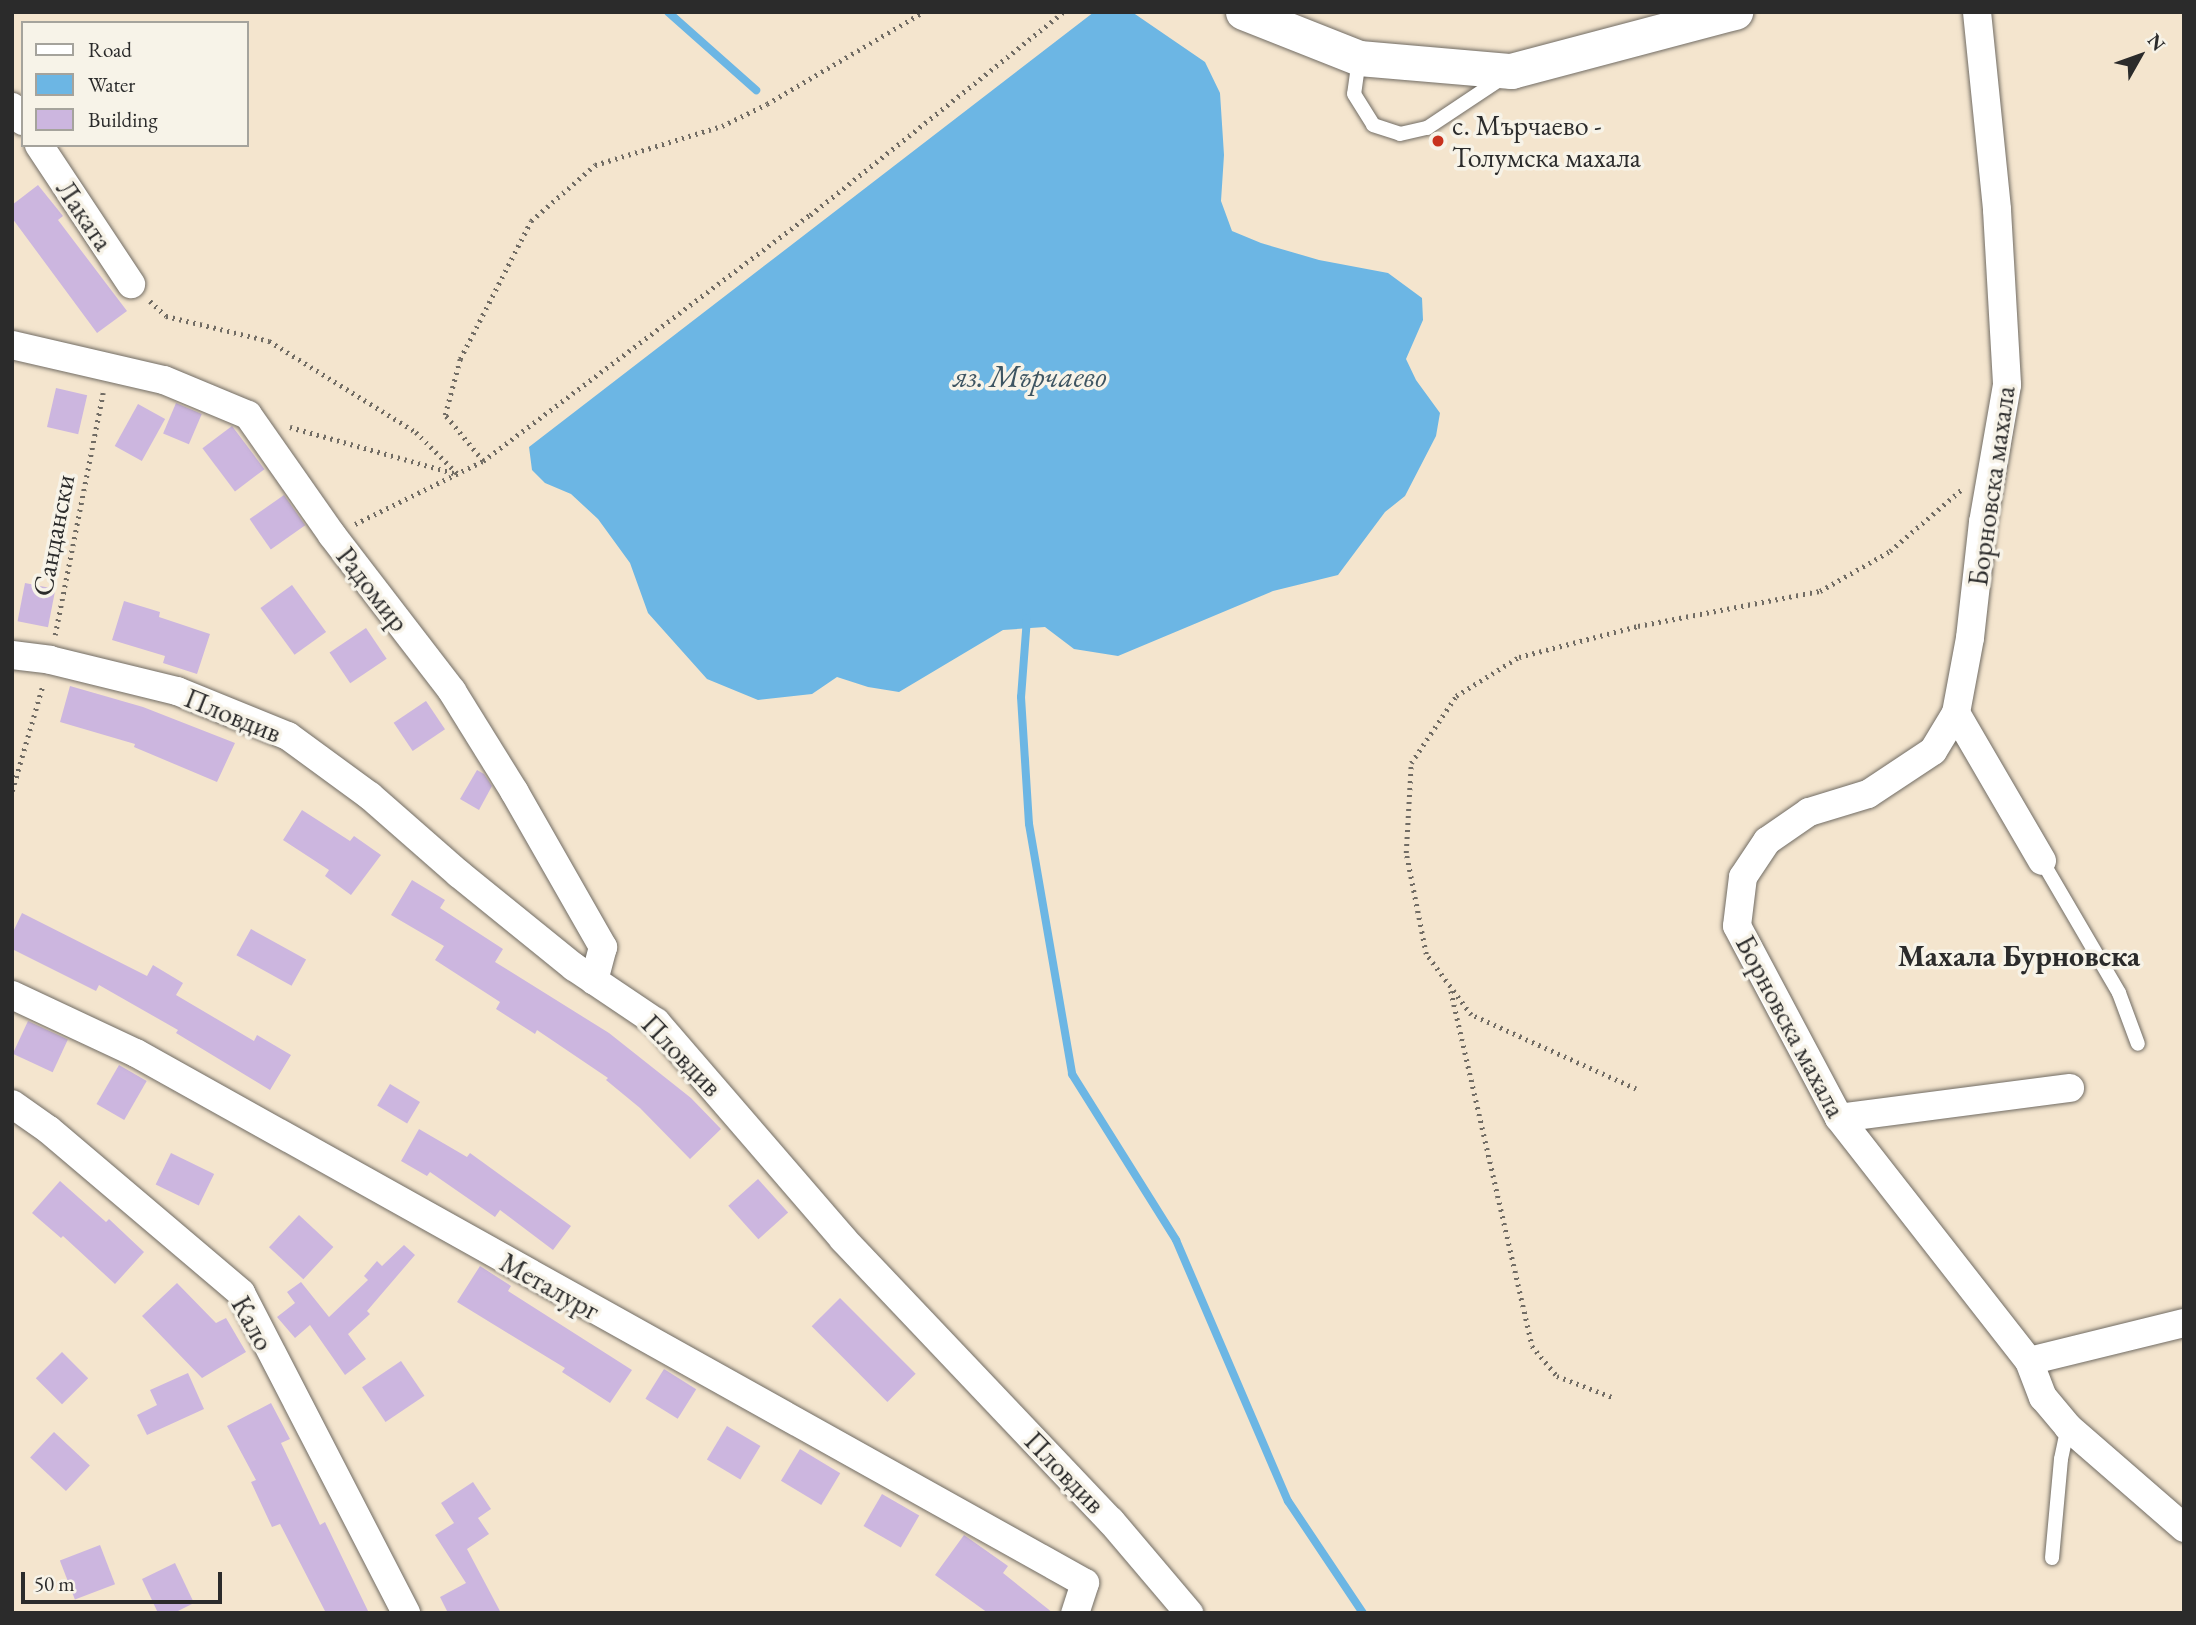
<!DOCTYPE html>
<meta charset="utf-8">
<style>
body{margin:0}
#map{position:relative;width:2196px;height:1625px;overflow:hidden;background:#f4e5ce;font-family:"EB Garamond",serif}
div>[style]{position:absolute}
.water>*{inset:0;background:#6cb6e4}
.stream>*{height:8px;margin:-4px;padding:0 4px;transform-origin:4px;border-radius:4px;background:#6cb6e4}
.building>*{inset:0;background:#ccb6df;transform-origin:0 0}
.path>*{height:4.5px;margin-top:-2.25px;transform-origin:0;background:repeating-linear-gradient(90deg,#716c64 0 2px,transparent 0 7px)}
.roads{filter:drop-shadow(0 0 2px #716c64) drop-shadow(0 0 2px #716c64)}
.service>*{height:14px;margin:-7px;padding:0 7px;transform-origin:7px;border-radius:7px;background:#fff}
.minor>*{height:28px;margin:-14px;padding:0 14px;transform-origin:14px;border-radius:14px;background:#fff}
.tertiary>*{height:35px;margin:-17.5px;padding:0 17.5px;transform-origin:17.5px;border-radius:17.5px;background:#fff}
.dots>*{width:19px;height:19px;translate:-50% -50%;box-sizing:border-box;border:4px solid #f7f3e8;border-radius:50%}
span{translate:-50% -50%;white-space:nowrap;text-align:center;line-height:1.15;-webkit-text-stroke:7px #f7f3e8;paint-order:stroke}
.poi-label{font-size:28px;color:#2b2b2b}
.left{translate:0 -50%;text-align:left}
.street-label{font-size:28px;color:#2b2b2b}
.water-label{font-size:30px;color:#3e5562;font-style:italic}
.neighbourhood-label{font-size:30px;color:#2b2b2b;font-weight:700}
.frame{position:absolute;inset:0;border:14px solid #2b2b2b;pointer-events:none}
.legend{position:absolute;left:21px;top:21px;width:228px;height:126px;box-sizing:border-box;background:#f7f3e8;border:2px solid #a5a39c;margin:0;padding:9px 12px;list-style:none;font-size:21px;color:#2b2b2b}
.legend li{display:flex;align-items:center;gap:14px;height:35px}
.legend b{width:35px;border:2px solid #a5a39c}
.north{position:absolute;left:2105px;top:21px;width:70px;height:70px;-webkit-text-stroke:5px #f7f3e8;paint-order:stroke;rotate:50deg;font-size:19px;font-weight:700;line-height:28px;text-align:center;color:#2b2b2b}
.north::after{content:'';display:block;margin:auto;width:24px;height:32px;background:#2b2b2b;clip-path:polygon(50% 0,100% 100%,50% 72%,0 100%)}
.scale{position:absolute;left:21px;top:1572px;width:201px;height:32px;box-sizing:border-box;border:4px solid #2b2b2b;border-top:0;padding-left:9px;font-size:21px;line-height:24px;white-space:nowrap;color:#2b2b2b;-webkit-text-stroke:5px #f7f3e8;paint-order:stroke}
</style>
<div id="map">
<div class="water">
<i style="clip-path:polygon(1094px 12px,1132px 12px,1205px 62px,1220px 93px,1224px 155px,1221px 201px,1232px 231px,1261px 243px,1319px 260px,1388px 273px,1422px 298px,1423px 320px,1406px 359px,1416px 380px,1440px 413px,1436px 436px,1405px 496px,1385px 512px,1338px 575px,1273px 591px,1118px 656px,1074px 649px,1045px 627px,1003px 630px,899px 692px,868px 687px,837px 677px,812px 694px,758px 700px,707px 679px,648px 613px,630px 563px,598px 519px,571px 494px,545px 483px,532px 470px,529px 447px)"></i>
</div>
<div class="stream">
<i style="left:668px;top:12px;width:118px;rotate:41.6deg"></i>
<i style="left:1027px;top:618px;width:79px;rotate:94.3deg"></i>
<i style="left:1021px;top:697px;width:127px;rotate:86.4deg"></i>
<i style="left:1029px;top:824px;width:254px;rotate:80.2deg"></i>
<i style="left:1072px;top:1074px;width:196px;rotate:57.9deg"></i>
<i style="left:1176px;top:1240px;width:284px;rotate:66.8deg"></i>
<i style="left:1288px;top:1501px;width:135px;rotate:56.2deg"></i>
</div>
<div class="building">
<i style="clip-path:polygon(38px 185px,63px 216px,58px 220px,127px 311px,97px 333px,12px 218px,12px 205px)"></i>
<i style="left:56px;top:388px;width:32px;height:40px;rotate:13deg"></i>
<i style="left:176px;top:403px;width:28px;height:33px;rotate:23deg"></i>
<i style="left:138px;top:404px;width:31px;height:48px;rotate:29deg"></i>
<i style="left:232px;top:426px;width:54px;height:37px;rotate:53deg"></i>
<i style="left:284px;top:495px;width:37px;height:42px;rotate:55deg"></i>
<i style="left:25px;top:583px;width:31px;height:39px;rotate:11deg"></i>
<i style="left:292px;top:585px;width:58px;height:39px;rotate:54deg"></i>
<i style="clip-path:polygon(124px 601px,160px 612px,159px 617px,210px 634px,197px 674px,163px 663px,165px 656px,112px 640px)"></i>
<i style="left:366px;top:628px;width:37px;height:44px;rotate:56deg"></i>
<i style="clip-path:polygon(70px 686px,143px 707px,235px 743px,217px 782px,134px 747px,135px 744px,60px 722px)"></i>
<i style="left:426px;top:701px;width:34px;height:39px;rotate:56deg"></i>
<i style="clip-path:polygon(477px 770px,484px 774px,492px 786px,479px 810px,460px 799px)"></i>
<i style="clip-path:polygon(302px 810px,350px 841px,354px 836px,381px 855px,351px 895px,325px 876px,329px 870px,283px 840px)"></i>
<i style="clip-path:polygon(412px 880px,445px 900px,440px 908px,503px 949px,495px 962px,609px 1033px,691px 1098px,721px 1129px,690px 1159px,640px 1108px,606px 1080px,608px 1078px,537px 1030px,535px 1034px,496px 1009px,500px 1002px,435px 960px,444px 946px,391px 915px)"></i>
<i style="clip-path:polygon(22px 913px,147px 976px,153px 965px,183px 983px,176px 995px,254px 1041px,257px 1035px,291px 1055px,270px 1090px,176px 1033px,178px 1030px,99px 985px,96px 991px,12px 949px,12px 934px)"></i>
<i style="left:251px;top:929px;width:63px;height:30px;rotate:29deg"></i>
<i style="left:28px;top:1021px;width:44px;height:36px;rotate:25deg"></i>
<i style="left:119px;top:1065px;width:32px;height:45px;rotate:30deg"></i>
<i style="left:390px;top:1084px;width:35px;height:25px;rotate:31deg"></i>
<i style="clip-path:polygon(419px 1129px,467px 1157px,470px 1153px,571px 1226px,553px 1250px,500px 1210px,495px 1217px,430px 1172px,427px 1176px,401px 1161px)"></i>
<i style="left:171px;top:1153px;width:48px;height:35px;rotate:26deg"></i>
<i style="left:758px;top:1179px;width:45px;height:40px;rotate:48deg"></i>
<i style="clip-path:polygon(60px 1181px,106px 1222px,109px 1219px,144px 1252px,115px 1284px,63px 1236px,61px 1238px,32px 1213px)"></i>
<i style="left:299px;top:1215px;width:47px;height:44px;rotate:43deg"></i>
<i style="clip-path:polygon(404px 1245px,415px 1255px,367px 1311px,370px 1314px,348px 1334px,366px 1359px,345px 1375px,310px 1325px,295px 1338px,277px 1317px,295px 1303px,287px 1292px,301px 1282px,329px 1317px,368px 1280px,364px 1276px,377px 1261px,382px 1266px)"></i>
<i style="clip-path:polygon(480px 1266px,511px 1286px,508px 1291px,632px 1370px,610px 1403px,562px 1372px,565px 1368px,457px 1302px)"></i>
<i style="clip-path:polygon(177px 1283px,216px 1323px,226px 1318px,246px 1352px,202px 1378px,142px 1316px)"></i>
<i style="left:840px;top:1298px;width:107px;height:40px;rotate:45deg"></i>
<i style="left:62px;top:1352px;width:37px;height:37px;rotate:45deg"></i>
<i style="left:401px;top:1361px;width:42px;height:47px;rotate:56deg"></i>
<i style="left:664px;top:1369px;width:38px;height:35px;rotate:32deg"></i>
<i style="clip-path:polygon(188px 1373px,204px 1409px,147px 1435px,137px 1415px,157px 1405px,150px 1390px)"></i>
<i style="clip-path:polygon(271px 1403px,290px 1439px,281px 1443px,320px 1525px,325px 1522px,369px 1613px,326px 1613px,280px 1524px,272px 1527px,251px 1482px,256px 1480px,227px 1426px)"></i>
<i style="left:727px;top:1426px;width:39px;height:39px;rotate:31deg"></i>
<i style="left:54px;top:1432px;width:49px;height:35px;rotate:43deg"></i>
<i style="left:800px;top:1449px;width:47px;height:37px;rotate:31deg"></i>
<i style="clip-path:polygon(473px 1482px,491px 1509px,478px 1518px,489px 1534px,467px 1549px,501px 1613px,448px 1613px,440px 1597px,466px 1583px,435px 1535px,454px 1523px,441px 1503px)"></i>
<i style="left:882px;top:1494px;width:43px;height:37px;rotate:30deg"></i>
<i style="clip-path:polygon(964px 1535px,1008px 1566px,1003px 1573px,1053px 1613px,988px 1613px,935px 1575px)"></i>
<i style="left:100px;top:1545px;width:42px;height:43px;rotate:69deg"></i>
<i style="clip-path:polygon(175px 1563px,194px 1603px,174px 1613px,158px 1613px,142px 1579px)"></i>
</div>
<div class="path">
<i style="left:150px;top:301px;width:22px;rotate:43deg"></i>
<i style="left:166px;top:316px;width:106px;rotate:13.6deg"></i>
<i style="left:269px;top:341px;width:173px;rotate:31.8deg"></i>
<i style="left:416px;top:432px;width:59px;rotate:45deg"></i>
<i style="left:290px;top:427px;width:173px;rotate:15.7deg"></i>
<i style="left:483px;top:461px;width:60px;rotate:-129.6deg"></i>
<i style="left:445px;top:415px;width:58px;rotate:-75deg"></i>
<i style="left:460px;top:359px;width:155px;rotate:-62.8deg"></i>
<i style="left:531px;top:221px;width:85px;rotate:-41.2deg"></i>
<i style="left:595px;top:165px;width:133px;rotate:-17.1deg"></i>
<i style="left:722px;top:126px;width:50px;rotate:-26.1deg"></i>
<i style="left:767px;top:104px;width:181px;rotate:-30.5deg"></i>
<i style="left:355px;top:524px;width:143px;rotate:-26.2deg"></i>
<i style="left:483px;top:461px;width:409px;rotate:-37deg"></i>
<i style="left:810px;top:215px;width:324px;rotate:-38.7deg"></i>
<i style="left:55px;top:635px;width:247px;rotate:-78.8deg"></i>
<i style="left:12px;top:791px;width:111px;rotate:-73.8deg"></i>
<i style="left:1451px;top:991px;width:364px;rotate:77.1deg"></i>
<i style="left:1532px;top:1346px;width:39px;rotate:50deg"></i>
<i style="left:1557px;top:1376px;width:62px;rotate:20.8deg"></i>
<i style="left:1636px;top:1089px;width:181px;rotate:-155.8deg"></i>
<i style="left:1471px;top:1015px;width:76px;rotate:-126.4deg"></i>
<i style="left:1426px;top:954px;width:103px;rotate:-101.2deg"></i>
<i style="left:1406px;top:853px;width:90px;rotate:-86.8deg"></i>
<i style="left:1411px;top:763px;width:81px;rotate:-56.1deg"></i>
<i style="left:1456px;top:696px;width:74px;rotate:-31.8deg"></i>
<i style="left:1519px;top:657px;width:123px;rotate:-14.6deg"></i>
<i style="left:1638px;top:626px;width:185px;rotate:-10.9deg"></i>
<i style="left:1820px;top:591px;width:81px;rotate:-29.7deg"></i>
<i style="left:1890px;top:551px;width:94px;rotate:-40.7deg"></i>
</div>
<div class="roads">
<div class="service">
<i style="left:1359px;top:59px;width:35px;rotate:98deg"></i>
<i style="left:1354px;top:94px;width:36px;rotate:58deg"></i>
<i style="left:1373px;top:125px;width:28px;rotate:18deg"></i>
<i style="left:1400px;top:134px;width:28px;rotate:-13deg"></i>
<i style="left:1427px;top:128px;width:90px;rotate:-33.7deg"></i>
<i style="left:2042px;top:861px;width:153px;rotate:59.7deg"></i>
<i style="left:2119px;top:993px;width:54px;rotate:69.6deg"></i>
<i style="left:2052px;top:1558px;width:99px;rotate:-84.8deg"></i>
<i style="left:2061px;top:1459px;width:33px;rotate:-78deg"></i>
</div>
<div class="minor">
<i style="left:1977px;top:12px;width:199px;rotate:84.2deg"></i>
<i style="left:1997px;top:210px;width:175px;rotate:86.7deg"></i>
<i style="left:2007px;top:385px;width:139px;rotate:99.9deg"></i>
<i style="left:1983px;top:522px;width:117px;rotate:96.4deg"></i>
<i style="left:1970px;top:638px;width:76px;rotate:100.6deg"></i>
<i style="left:1956px;top:713px;width:44px;rotate:121.2deg"></i>
<i style="left:1933px;top:751px;width:78px;rotate:146.5deg"></i>
<i style="left:1868px;top:794px;width:62px;rotate:163deg"></i>
<i style="left:1809px;top:812px;width:51px;rotate:145.4deg"></i>
<i style="left:1767px;top:841px;width:43px;rotate:123.7deg"></i>
<i style="left:1743px;top:877px;width:49px;rotate:97deg"></i>
<i style="left:1737px;top:926px;width:217px;rotate:62deg"></i>
<i style="left:1839px;top:1118px;width:308px;rotate:52deg"></i>
<i style="left:2029px;top:1361px;width:39px;rotate:69deg"></i>
<i style="left:2043px;top:1397px;width:39px;rotate:50deg"></i>
<i style="left:2068px;top:1427px;width:154px;rotate:41deg"></i>
<i style="left:12px;top:107px;width:18px;rotate:52deg"></i>
<i style="left:39px;top:145px;width:167px;rotate:56.5deg"></i>
<i style="left:12px;top:345px;width:156px;rotate:13deg"></i>
<i style="left:164px;top:380px;width:91px;rotate:22.6deg"></i>
<i style="left:248px;top:415px;width:146px;rotate:55deg"></i>
<i style="left:332px;top:535px;width:197px;rotate:52.4deg"></i>
<i style="left:452px;top:691px;width:118px;rotate:58.2deg"></i>
<i style="left:514px;top:791px;width:180px;rotate:60.3deg"></i>
<i style="left:603px;top:947px;width:35px;rotate:105deg"></i>
<i style="left:12px;top:655px;width:38px;rotate:7deg"></i>
<i style="left:50px;top:660px;width:131px;rotate:13.7deg"></i>
<i style="left:177px;top:691px;width:120px;rotate:22.1deg"></i>
<i style="left:288px;top:736px;width:102px;rotate:36.2deg"></i>
<i style="left:370px;top:796px;width:118px;rotate:41.2deg"></i>
<i style="left:459px;top:874px;width:148px;rotate:39deg"></i>
<i style="left:574px;top:967px;width:99px;rotate:33.9deg"></i>
<i style="left:656px;top:1022px;width:286px;rotate:49.2deg"></i>
<i style="left:843px;top:1239px;width:389px;rotate:46.5deg"></i>
<i style="left:1111px;top:1521px;width:121px;rotate:49.7deg"></i>
<i style="left:1956px;top:713px;width:171px;rotate:59.8deg"></i>
<i style="left:12px;top:995px;width:137px;rotate:25.1deg"></i>
<i style="left:136px;top:1053px;width:1087px;rotate:29.18deg"></i>
<i style="left:1085px;top:1583px;width:32px;rotate:108deg"></i>
<i style="left:12px;top:1104px;width:45px;rotate:35.1deg"></i>
<i style="left:49px;top:1130px;width:252px;rotate:40.3deg"></i>
<i style="left:241px;top:1293px;width:360px;rotate:62.7deg"></i>
<i style="left:1839px;top:1118px;width:233px;rotate:-7.4deg"></i>
<i style="left:2029px;top:1361px;width:160px;rotate:-13.8deg"></i>
</div>
<div class="tertiary">
<i style="left:1243px;top:12px;width:125px;rotate:21.6deg"></i>
<i style="left:1359px;top:58px;width:153px;rotate:4.9deg"></i>
<i style="left:1511px;top:71px;width:232px;rotate:-14.8deg"></i>
</div>
</div>
<div class="dots">
<i style="left:1438px;top:141px;background:#c8321e"></i>
</div>
<div class="poi-label">
<span class="left" style="left:1452px;top:141px">с. Мърчаево -<br>Толумска махала</span>
</div>
<div class="street-label">
<span style="left:85px;top:215px;rotate:56deg">Лаката</span>
<span style="left:1991px;top:486px;rotate:-82deg">Борновска махала</span>
<span style="left:53px;top:535px;rotate:-79deg">Сандански</span>
<span style="left:373px;top:589px;rotate:52deg">Радомир</span>
<span style="left:233px;top:715px;rotate:22deg">Пловдив</span>
<span style="left:1791px;top:1026px;rotate:62deg">Борновска махала</span>
<span style="left:682px;top:1055px;rotate:46deg">Пловдив</span>
<span style="left:550px;top:1286px;rotate:29deg">Металург</span>
<span style="left:253px;top:1323px;rotate:61deg">Кало</span>
<span style="left:1065px;top:1472px;rotate:46deg">Пловдив</span>
</div>
<div class="water-label">
<span style="left:1030px;top:377px">яз. Мърчаево</span>
</div>
<div class="neighbourhood-label">
<span style="left:2019px;top:956px">Махала Бурновска</span>
</div>
<div class="frame"></div>
<ul class="legend">
<li><b style="height:9px;background:#fff"></b>Road</li>
<li><b style="height:19px;background:#6cb6e4"></b>Water</li>
<li><b style="height:19px;background:#ccb6df"></b>Building</li>
</ul>
<div class="north">N</div>
<div class="scale">50 m</div>
</div>
